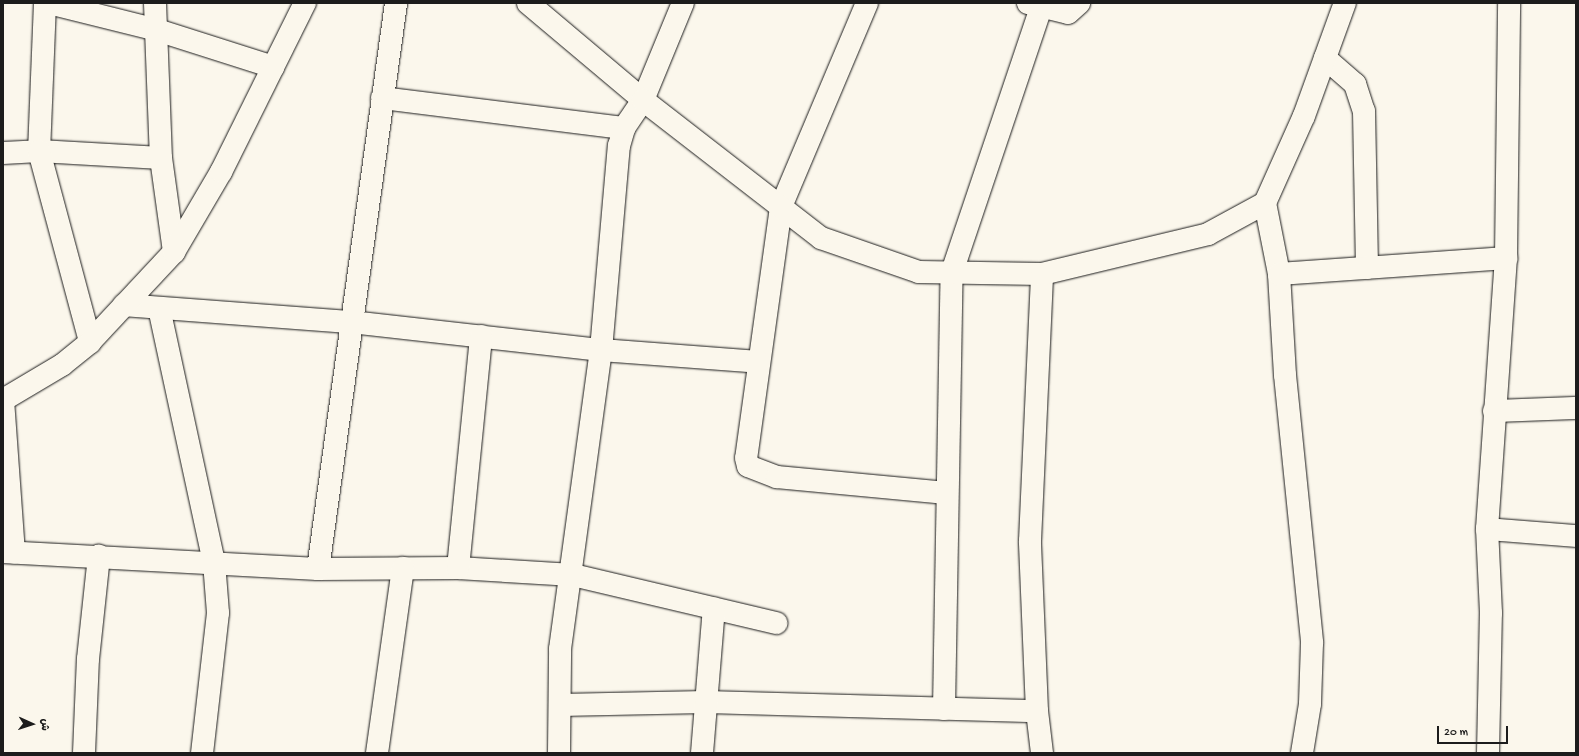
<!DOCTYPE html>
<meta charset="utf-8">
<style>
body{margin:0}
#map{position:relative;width:1579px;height:756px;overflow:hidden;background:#fbf7ec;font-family:"Gochi Hand","Playpen Sans Arabic",sans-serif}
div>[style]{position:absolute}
.roads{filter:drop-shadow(0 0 1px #1c1c1c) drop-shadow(0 0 1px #1c1c1c)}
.street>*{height:22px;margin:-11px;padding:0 11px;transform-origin:11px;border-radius:11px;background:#fbf7ec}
.secondary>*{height:22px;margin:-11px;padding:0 11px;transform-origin:11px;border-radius:11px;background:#fbf7ec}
span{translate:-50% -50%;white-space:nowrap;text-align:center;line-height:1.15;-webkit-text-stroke:3.5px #fbf7ec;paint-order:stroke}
.frame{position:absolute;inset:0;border:4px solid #1c1c1c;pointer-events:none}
.north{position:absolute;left:12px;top:704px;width:40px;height:40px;-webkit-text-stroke:3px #fbf7ec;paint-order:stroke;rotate:93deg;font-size:11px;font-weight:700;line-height:16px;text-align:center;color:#1c1c1c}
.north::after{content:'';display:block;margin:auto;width:14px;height:18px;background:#1c1c1c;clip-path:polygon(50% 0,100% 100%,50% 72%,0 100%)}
.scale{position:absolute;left:1437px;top:726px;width:71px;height:18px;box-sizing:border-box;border:2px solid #1c1c1c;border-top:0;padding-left:5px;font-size:12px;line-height:14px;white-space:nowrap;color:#1c1c1c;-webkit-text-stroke:3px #fbf7ec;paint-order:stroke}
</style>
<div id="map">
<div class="roads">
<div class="street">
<i style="left:45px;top:3px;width:148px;rotate:92.3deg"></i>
<i style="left:39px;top:151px;width:122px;rotate:3.3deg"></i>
<i style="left:49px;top:3px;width:111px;rotate:14deg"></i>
<i style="left:157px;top:30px;width:122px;rotate:17.7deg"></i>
<i style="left:155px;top:3px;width:155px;rotate:87.8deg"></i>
<i style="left:161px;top:158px;width:95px;rotate:82.1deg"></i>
<i style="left:867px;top:3px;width:221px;rotate:112.9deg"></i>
<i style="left:781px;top:207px;width:253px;rotate:97.9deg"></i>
<i style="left:746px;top:458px;width:8px;rotate:76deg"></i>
<i style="left:748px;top:466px;width:31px;rotate:21deg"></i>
<i style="left:777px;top:477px;width:170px;rotate:5.4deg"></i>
<i style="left:1028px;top:3px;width:41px;rotate:14deg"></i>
<i style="left:1068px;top:13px;width:15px;rotate:-42deg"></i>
<i style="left:1325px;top:58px;width:40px;rotate:41deg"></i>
<i style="left:1355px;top:84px;width:28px;rotate:72deg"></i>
<i style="left:1364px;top:111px;width:157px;rotate:88.9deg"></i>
<i style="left:382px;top:98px;width:244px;rotate:7.1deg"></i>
<i style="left:3px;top:153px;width:36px;rotate:-3deg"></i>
<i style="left:39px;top:151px;width:198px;rotate:75deg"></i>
<i style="left:1265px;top:203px;width:72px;rotate:78.8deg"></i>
<i style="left:1279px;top:274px;width:101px;rotate:86.6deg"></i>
<i style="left:1285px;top:375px;width:269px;rotate:84.2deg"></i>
<i style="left:1312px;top:643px;width:61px;rotate:91.9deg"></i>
<i style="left:1310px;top:704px;width:50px;rotate:99.3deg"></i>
<i style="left:1279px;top:274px;width:228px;rotate:-4deg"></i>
<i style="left:124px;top:305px;width:228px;rotate:4.3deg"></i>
<i style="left:351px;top:322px;width:252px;rotate:6.4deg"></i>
<i style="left:601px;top:350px;width:158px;rotate:4.3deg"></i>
<i style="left:159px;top:308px;width:260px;rotate:77.8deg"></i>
<i style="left:214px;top:562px;width:51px;rotate:85.5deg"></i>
<i style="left:218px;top:613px;width:141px;rotate:96.5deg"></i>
<i style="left:3px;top:400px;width:153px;rotate:85.9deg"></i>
<i style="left:1494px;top:411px;width:82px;rotate:-2.1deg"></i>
<i style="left:1487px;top:529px;width:89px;rotate:4.5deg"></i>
<i style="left:3px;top:552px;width:315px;rotate:3.1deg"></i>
<i style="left:318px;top:569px;width:140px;rotate:-0.4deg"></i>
<i style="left:458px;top:568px;width:115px;rotate:3.5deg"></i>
<i style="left:573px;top:575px;width:209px;rotate:13.3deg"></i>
<i style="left:458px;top:568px;width:233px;rotate:-84.3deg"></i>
<i style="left:318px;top:569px;width:571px;rotate:-82.15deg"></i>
<i style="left:560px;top:705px;width:146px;rotate:-1.2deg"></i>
<i style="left:706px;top:702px;width:331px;rotate:1.6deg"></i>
<i style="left:944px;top:709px;width:437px;rotate:-89deg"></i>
<i style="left:952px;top:272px;width:279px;rotate:-71.4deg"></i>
<i style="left:84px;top:753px;width:94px;rotate:-87.6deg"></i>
<i style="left:88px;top:659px;width:104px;rotate:-83.9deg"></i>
<i style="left:377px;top:753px;width:187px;rotate:-82deg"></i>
<i style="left:559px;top:753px;width:104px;rotate:-89.4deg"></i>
<i style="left:560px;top:649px;width:302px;rotate:-82.2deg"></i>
<i style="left:601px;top:350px;width:205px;rotate:-85deg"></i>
<i style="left:619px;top:146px;width:19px;rotate:-74deg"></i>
<i style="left:624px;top:128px;width:34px;rotate:-56deg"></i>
<i style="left:643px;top:100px;width:105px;rotate:-67.6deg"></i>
<i style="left:702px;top:753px;width:145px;rotate:-85.3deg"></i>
<i style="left:1042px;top:753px;width:42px;rotate:-96.8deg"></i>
<i style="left:1037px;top:711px;width:170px;rotate:-92.4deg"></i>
<i style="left:1030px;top:541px;width:267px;rotate:-87.4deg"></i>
<i style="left:1488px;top:753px;width:140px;rotate:-88.8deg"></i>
<i style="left:1491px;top:613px;width:84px;rotate:-92.7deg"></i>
<i style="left:1487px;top:529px;width:272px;rotate:-86deg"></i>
<i style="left:1506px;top:258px;width:255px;rotate:-89.3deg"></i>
</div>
<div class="secondary">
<i style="left:528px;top:3px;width:150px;rotate:40.1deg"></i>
<i style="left:643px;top:100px;width:225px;rotate:37.8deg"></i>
<i style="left:821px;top:238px;width:104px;rotate:19.1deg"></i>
<i style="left:919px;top:272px;width:123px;rotate:0.9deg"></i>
<i style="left:1042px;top:274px;width:171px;rotate:-13.5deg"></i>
<i style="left:1208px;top:234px;width:65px;rotate:-28.5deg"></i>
<i style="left:1265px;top:203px;width:95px;rotate:-65.9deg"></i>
<i style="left:1304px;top:116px;width:120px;rotate:-70.1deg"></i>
<i style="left:3px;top:400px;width:69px;rotate:-30.7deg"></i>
<i style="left:62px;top:365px;width:36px;rotate:-39deg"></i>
<i style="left:90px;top:342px;width:123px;rotate:-47deg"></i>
<i style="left:174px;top:252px;width:93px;rotate:-59.6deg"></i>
<i style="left:221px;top:172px;width:189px;rotate:-63.6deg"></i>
</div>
</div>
<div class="frame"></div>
<div class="north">ش</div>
<div class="scale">20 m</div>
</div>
